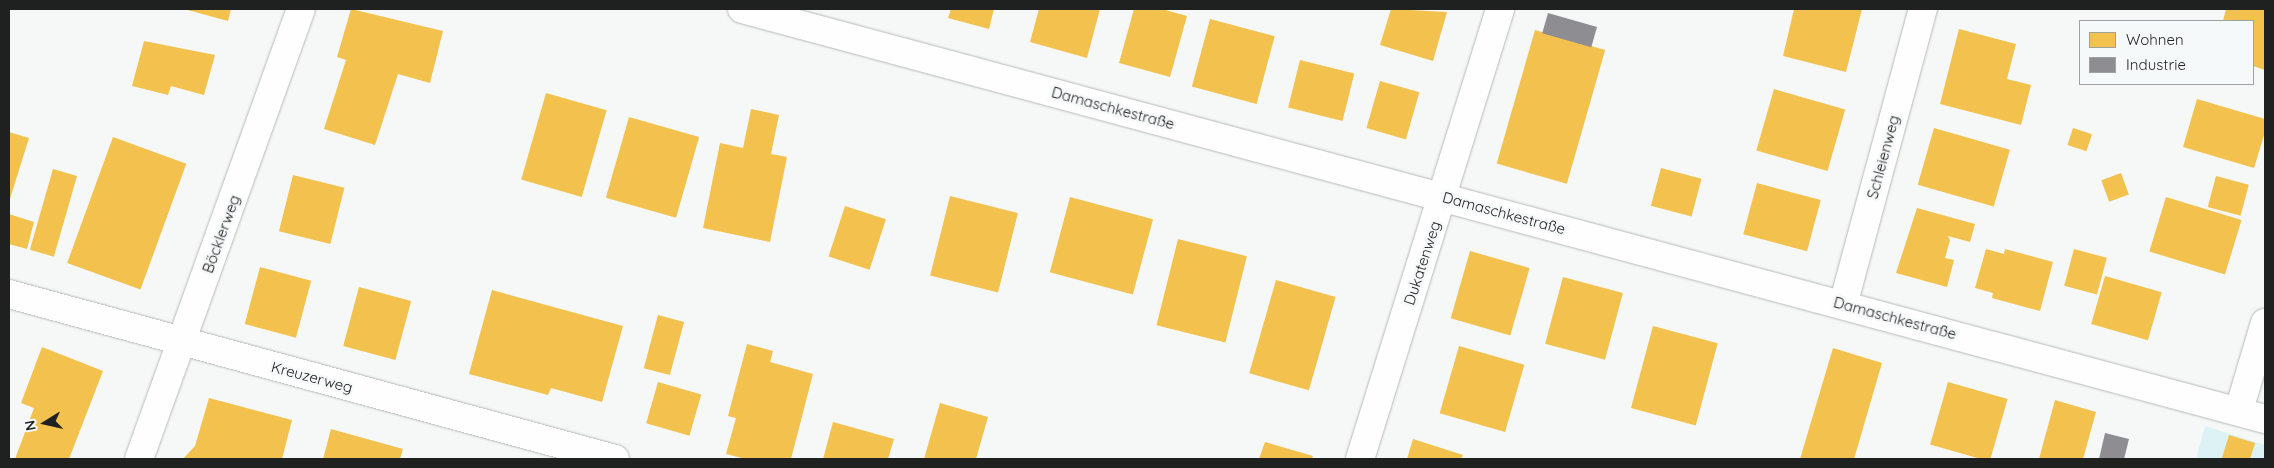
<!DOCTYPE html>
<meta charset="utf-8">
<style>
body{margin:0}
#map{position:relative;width:2274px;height:468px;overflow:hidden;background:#f6f8f8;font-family:Quicksand,sans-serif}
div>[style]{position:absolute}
.green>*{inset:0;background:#dcf2f5}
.homes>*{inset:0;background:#f2c14e;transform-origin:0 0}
.industry>*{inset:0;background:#8d8d92;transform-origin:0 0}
.roads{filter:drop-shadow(0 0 1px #b7b9b9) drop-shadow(0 0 1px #b7b9b9)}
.street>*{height:28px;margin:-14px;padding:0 14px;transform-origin:14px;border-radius:14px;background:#fefefe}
span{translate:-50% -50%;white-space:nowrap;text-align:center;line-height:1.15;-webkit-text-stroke:5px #f5f9f9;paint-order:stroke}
.street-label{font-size:15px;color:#1f2020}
.frame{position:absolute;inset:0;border:10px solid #1f2020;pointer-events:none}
.legend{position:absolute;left:2079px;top:20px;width:175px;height:65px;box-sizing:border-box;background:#f5f9f9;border:1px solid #9fa2a2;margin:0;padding:6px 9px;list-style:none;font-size:15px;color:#1f2020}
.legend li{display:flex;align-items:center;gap:10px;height:25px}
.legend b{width:25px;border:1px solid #9fa2a2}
.north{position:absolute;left:20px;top:398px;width:50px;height:50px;-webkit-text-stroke:4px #f5f9f9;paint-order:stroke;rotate:260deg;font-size:14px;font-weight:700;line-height:20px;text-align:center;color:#1f2020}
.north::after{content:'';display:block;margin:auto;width:18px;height:22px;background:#1f2020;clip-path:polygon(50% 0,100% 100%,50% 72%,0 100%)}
</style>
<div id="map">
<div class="green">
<i style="clip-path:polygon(2205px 426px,2265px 445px,2265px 459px,2196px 459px)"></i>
</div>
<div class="homes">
<i style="clip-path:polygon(184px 9px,231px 9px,228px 21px)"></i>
<i style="clip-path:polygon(351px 9px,443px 31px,430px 83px,398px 74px,375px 145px,324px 129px,346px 60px,337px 57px)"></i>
<i style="clip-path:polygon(951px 9px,994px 9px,989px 29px,948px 18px)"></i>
<i style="clip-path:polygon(1039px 9px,1100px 9px,1087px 58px,1030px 42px)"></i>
<i style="clip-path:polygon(1134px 9px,1162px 9px,1187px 16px,1170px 77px,1119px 63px)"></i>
<i style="clip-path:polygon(1391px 9px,1447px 12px,1433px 61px,1380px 45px)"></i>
<i style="clip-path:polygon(1794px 9px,1862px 9px,1846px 72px,1783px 56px)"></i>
<i style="clip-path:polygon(2226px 9px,2265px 9px,2265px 70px,2253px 66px,2253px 21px,2223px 21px)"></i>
<i style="left:1210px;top:19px;width:67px;height:70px;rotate:15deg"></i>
<i style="clip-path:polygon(1959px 29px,2016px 44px,2007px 79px,2031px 85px,2021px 125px,1940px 104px)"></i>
<i style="left:1535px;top:30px;width:73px;height:139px;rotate:16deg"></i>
<i style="clip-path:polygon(144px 41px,215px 55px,204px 95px,171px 86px,168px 95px,132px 86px)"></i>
<i style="left:1300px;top:60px;width:56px;height:49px;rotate:14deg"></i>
<i style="left:1380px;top:81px;width:41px;height:49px;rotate:16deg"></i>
<i style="left:1774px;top:89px;width:74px;height:64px;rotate:16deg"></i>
<i style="left:546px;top:93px;width:63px;height:90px;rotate:16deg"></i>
<i style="clip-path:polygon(2197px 99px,2265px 119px,2265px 132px,2254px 168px,2183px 147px)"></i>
<i style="clip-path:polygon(751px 109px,779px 115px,771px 154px,787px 157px,770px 242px,703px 228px,720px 143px,743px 148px)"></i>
<i style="left:629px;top:117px;width:73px;height:84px;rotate:16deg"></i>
<i style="left:1934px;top:128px;width:79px;height:59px;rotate:16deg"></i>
<i style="left:2073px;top:128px;width:20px;height:18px;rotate:18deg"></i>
<i style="clip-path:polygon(9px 132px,29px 138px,9px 202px)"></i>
<i style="left:113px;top:137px;width:78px;height:134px;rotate:20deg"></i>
<i style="left:1661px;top:168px;width:42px;height:39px;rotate:15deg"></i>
<i style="left:53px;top:169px;width:25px;height:84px;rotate:16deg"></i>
<i style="left:2121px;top:173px;width:23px;height:21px;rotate:70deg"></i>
<i style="left:293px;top:175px;width:53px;height:58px;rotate:14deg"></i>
<i style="left:2216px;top:176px;width:34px;height:32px;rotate:15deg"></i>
<i style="left:1757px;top:183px;width:66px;height:53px;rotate:15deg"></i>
<i style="left:950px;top:196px;width:70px;height:82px;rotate:14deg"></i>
<i style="left:1070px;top:197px;width:86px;height:78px;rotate:15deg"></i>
<i style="left:2166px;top:197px;width:79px;height:57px;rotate:17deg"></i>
<i style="left:845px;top:206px;width:43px;height:53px;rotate:18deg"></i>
<i style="clip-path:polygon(1917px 208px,1975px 224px,1970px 242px,1948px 236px,1950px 240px,1945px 258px,1954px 260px,1947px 287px,1896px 273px)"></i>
<i style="clip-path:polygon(9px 214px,34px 222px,27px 249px,9px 244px)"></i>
<i style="left:1178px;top:239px;width:71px;height:89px;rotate:14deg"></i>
<i style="clip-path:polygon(1986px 249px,2004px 254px,2005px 249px,2053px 262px,2040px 311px,1992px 298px,1993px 293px,1975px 288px)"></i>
<i style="left:2074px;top:249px;width:34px;height:38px;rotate:15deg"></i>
<i style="left:1470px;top:251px;width:62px;height:70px;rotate:16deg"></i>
<i style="left:260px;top:267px;width:53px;height:59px;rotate:15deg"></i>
<i style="left:2105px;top:276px;width:59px;height:50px;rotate:16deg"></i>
<i style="left:1563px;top:277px;width:62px;height:69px;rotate:15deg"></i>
<i style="left:1276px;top:280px;width:62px;height:97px;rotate:16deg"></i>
<i style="left:359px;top:287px;width:54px;height:61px;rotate:15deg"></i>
<i style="clip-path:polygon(492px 290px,623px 326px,602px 402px,551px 388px,548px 395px,469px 374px)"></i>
<i style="left:658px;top:315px;width:27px;height:55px;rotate:15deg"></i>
<i style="left:1653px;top:326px;width:67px;height:85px;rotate:15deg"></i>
<i style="clip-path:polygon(747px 344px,773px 351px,770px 362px,813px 374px,791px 459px,746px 459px,726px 454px,736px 418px,728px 416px)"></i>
<i style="left:1459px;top:346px;width:68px;height:70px;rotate:16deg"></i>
<i style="clip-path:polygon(42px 347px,103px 371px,69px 459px,15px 459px,34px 408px,21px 403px)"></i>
<i style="clip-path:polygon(1833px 348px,1882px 363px,1854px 459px,1800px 459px)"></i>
<i style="left:658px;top:382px;width:45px;height:43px;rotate:16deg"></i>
<i style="left:1948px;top:382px;width:62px;height:65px;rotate:16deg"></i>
<i style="clip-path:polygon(209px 398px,292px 420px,282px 459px,183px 459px,195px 446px)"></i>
<i style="clip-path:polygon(2055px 400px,2096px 412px,2083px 459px,2039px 459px)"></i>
<i style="clip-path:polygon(940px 403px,988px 417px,976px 459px,924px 459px)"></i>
<i style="clip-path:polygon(833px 422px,894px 439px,888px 459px,823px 459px)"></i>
<i style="clip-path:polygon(331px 429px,403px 449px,400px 459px,323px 459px)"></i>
<i style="clip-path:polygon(2229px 435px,2255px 443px,2250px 459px,2222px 458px)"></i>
<i style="clip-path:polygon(1413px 439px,1463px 455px,1461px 459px,1407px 459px)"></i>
<i style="clip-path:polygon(1265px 442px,1313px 456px,1312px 459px,1259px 459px)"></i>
</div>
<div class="industry">
<i style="left:1548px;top:13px;width:51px;height:21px;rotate:16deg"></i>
<i style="clip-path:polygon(2105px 433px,2129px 439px,2124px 459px,2099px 459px)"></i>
</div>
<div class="roads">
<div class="street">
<i style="left:742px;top:9px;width:1577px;rotate:15.07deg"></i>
<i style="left:9px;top:294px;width:628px;rotate:15.23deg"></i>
<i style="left:1843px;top:305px;width:307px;rotate:-74.9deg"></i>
<i style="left:2239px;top:410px;width:91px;rotate:-73.4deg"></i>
<i style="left:139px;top:459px;width:478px;rotate:-70.2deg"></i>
<i style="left:1360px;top:459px;width:471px;rotate:-72.7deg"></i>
</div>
</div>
<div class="street-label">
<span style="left:1113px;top:108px;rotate:15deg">Damaschkestraße</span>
<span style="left:1883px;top:157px;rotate:-75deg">Schleienweg</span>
<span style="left:1504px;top:213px;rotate:15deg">Damaschkestraße</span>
<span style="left:221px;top:234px;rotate:-70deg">Böcklerweg</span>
<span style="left:1422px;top:263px;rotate:-72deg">Dukatenweg</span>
<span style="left:1895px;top:318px;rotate:15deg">Damaschkestraße</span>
<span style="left:312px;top:377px;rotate:15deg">Kreuzerweg</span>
</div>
<div class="frame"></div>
<ul class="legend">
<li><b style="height:14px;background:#f2c14e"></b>Wohnen</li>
<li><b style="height:14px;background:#8d8d92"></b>Industrie</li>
</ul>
<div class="north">N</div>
</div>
